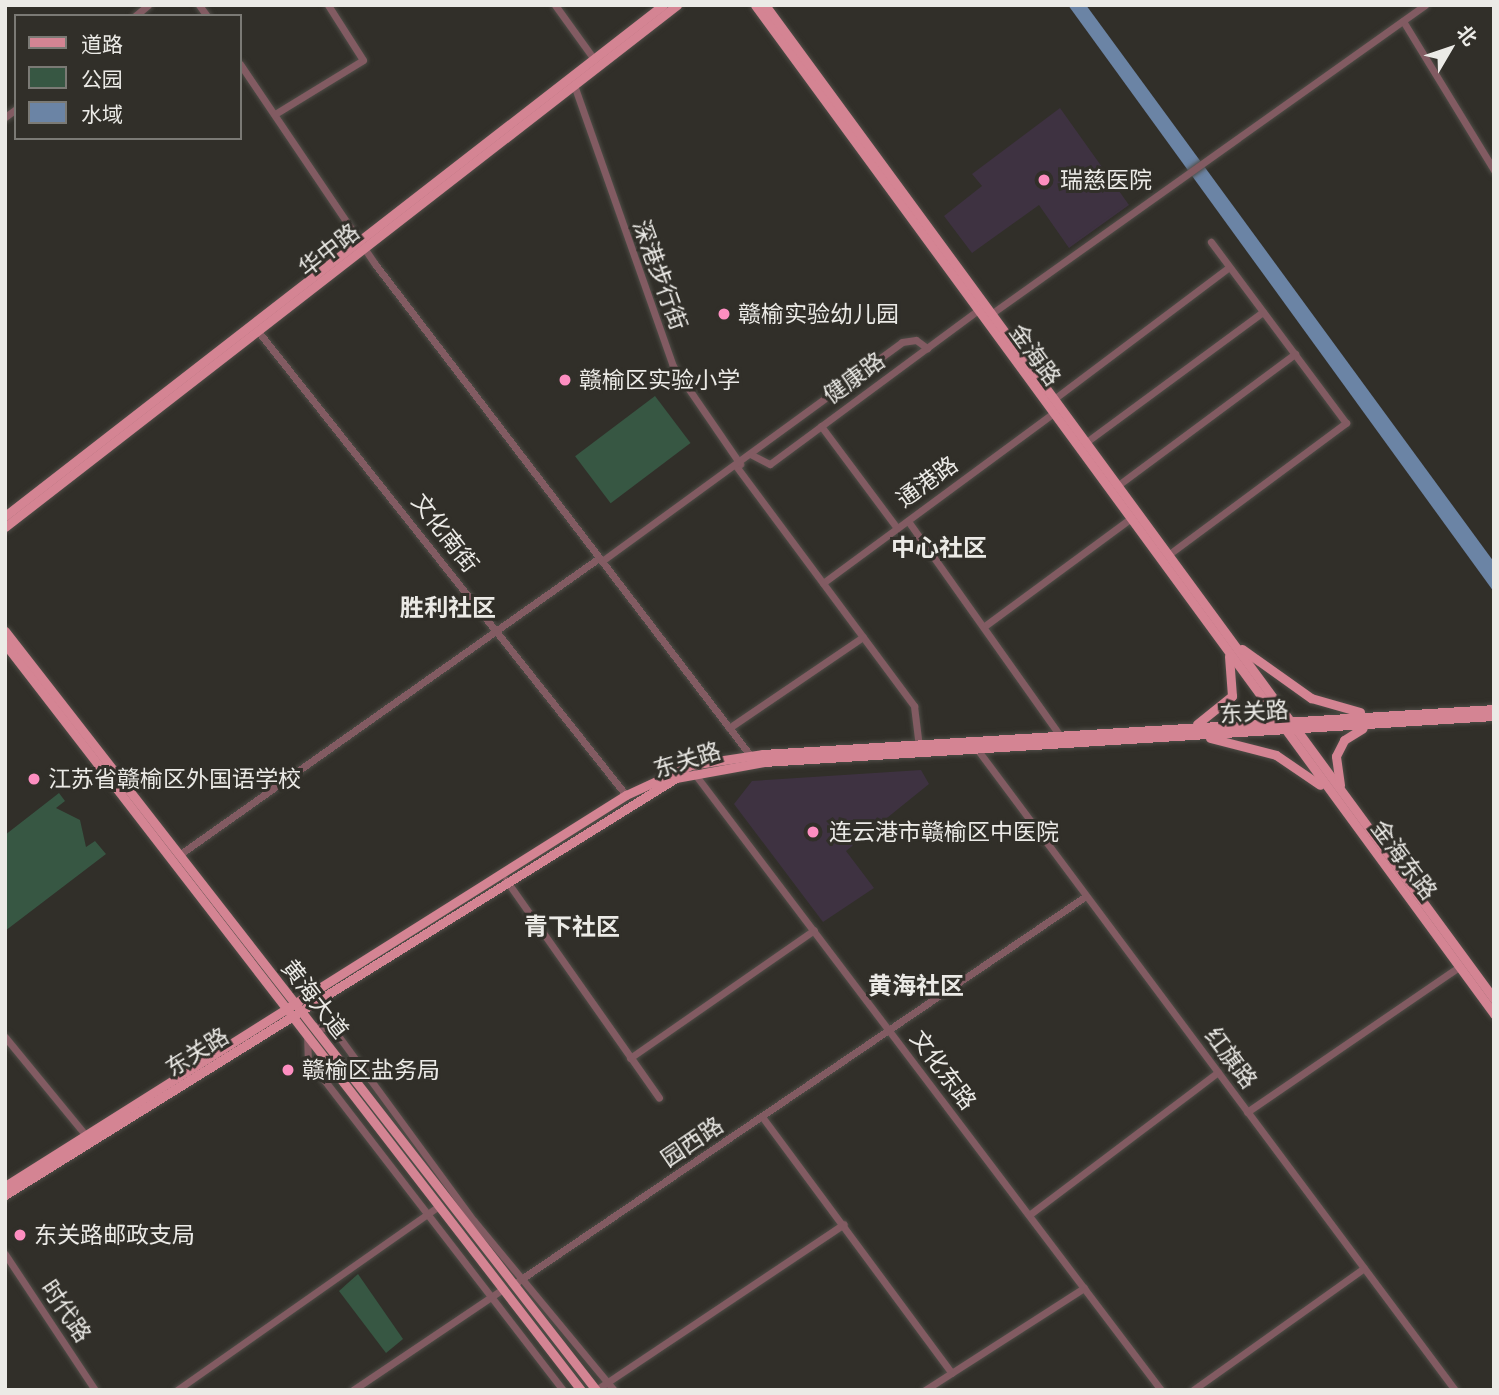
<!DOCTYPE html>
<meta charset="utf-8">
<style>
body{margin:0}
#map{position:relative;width:1499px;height:1395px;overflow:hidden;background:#312f29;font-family:Inter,"Noto Sans SC",sans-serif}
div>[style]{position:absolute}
.medical>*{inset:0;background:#3e3241}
.green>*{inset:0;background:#375743;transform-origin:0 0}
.water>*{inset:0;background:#6b84a5}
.roads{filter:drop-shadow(0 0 2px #4f4d47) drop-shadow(0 0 2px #4f4d47)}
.minor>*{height:7px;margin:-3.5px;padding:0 3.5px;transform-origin:3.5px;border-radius:3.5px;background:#825b62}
.major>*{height:9px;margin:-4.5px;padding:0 4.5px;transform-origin:4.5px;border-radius:4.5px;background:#d48493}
.dots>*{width:19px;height:19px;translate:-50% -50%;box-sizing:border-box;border:4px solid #312f29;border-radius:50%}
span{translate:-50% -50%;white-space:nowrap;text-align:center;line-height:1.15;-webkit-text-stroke:6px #312f29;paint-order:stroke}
.poi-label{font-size:23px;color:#ebeae6}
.left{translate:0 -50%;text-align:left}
.street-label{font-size:23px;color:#ebeae6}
.neighbourhood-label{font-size:24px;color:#ebeae6;font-weight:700}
.frame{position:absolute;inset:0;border:7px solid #ebeae6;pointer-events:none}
.legend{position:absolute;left:14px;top:14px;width:228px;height:126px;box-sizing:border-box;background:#312f29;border:2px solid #7b7a75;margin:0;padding:9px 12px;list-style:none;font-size:21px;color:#ebeae6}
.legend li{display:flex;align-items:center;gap:14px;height:35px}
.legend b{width:35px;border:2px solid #7b7a75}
.north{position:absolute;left:1415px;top:14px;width:70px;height:70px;-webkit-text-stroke:5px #312f29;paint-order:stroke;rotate:51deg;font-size:19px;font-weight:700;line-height:28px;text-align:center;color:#ebeae6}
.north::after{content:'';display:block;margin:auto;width:24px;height:32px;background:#ebeae6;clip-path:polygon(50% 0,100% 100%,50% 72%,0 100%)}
</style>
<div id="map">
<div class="medical">
<i style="clip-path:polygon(1060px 108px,1129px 205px,1069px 248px,1039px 205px,972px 253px,944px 216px,982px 186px,972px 174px)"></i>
<i style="clip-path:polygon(921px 770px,929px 784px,846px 851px,874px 888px,823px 922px,734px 804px,752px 781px)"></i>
</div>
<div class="green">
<i style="left:655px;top:396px;width:59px;height:100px;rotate:53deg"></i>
<i style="clip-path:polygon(59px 793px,65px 801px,56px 808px,80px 820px,86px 847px,95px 841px,106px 854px,5px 931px,5px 835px)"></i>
<i style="clip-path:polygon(358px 1274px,403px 1339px,386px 1353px,339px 1291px)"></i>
</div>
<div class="water">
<i style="clip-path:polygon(1068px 5px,1086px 5px,1494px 562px,1494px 592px)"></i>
</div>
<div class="roads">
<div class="minor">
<i style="left:199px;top:5px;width:14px;rotate:54deg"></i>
<i style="left:555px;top:5px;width:67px;rotate:54.2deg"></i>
<i style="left:135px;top:16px;width:17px;rotate:-40deg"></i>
<i style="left:1403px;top:21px;width:175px;rotate:58.6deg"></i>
<i style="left:240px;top:64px;width:241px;rotate:56deg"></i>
<i style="left:375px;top:264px;width:618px;rotate:52.63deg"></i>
<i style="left:574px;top:85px;width:298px;rotate:70.6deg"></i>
<i style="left:673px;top:366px;width:119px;rotate:55.6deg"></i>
<i style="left:275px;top:114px;width:103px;rotate:-31.5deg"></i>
<i style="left:363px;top:60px;width:65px;rotate:-122.5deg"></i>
<i style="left:5px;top:117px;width:14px;rotate:-36deg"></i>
<i style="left:991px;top:314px;width:533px;rotate:-35.45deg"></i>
<i style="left:257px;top:330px;width:594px;rotate:51.57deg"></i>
<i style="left:1054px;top:399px;width:219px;rotate:-37deg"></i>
<i style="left:821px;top:426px;width:127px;rotate:53.3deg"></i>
<i style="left:1085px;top:443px;width:221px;rotate:-36.4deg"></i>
<i style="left:752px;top:455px;width:20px;rotate:27deg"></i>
<i style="left:770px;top:464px;width:259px;rotate:-36.5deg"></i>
<i style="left:736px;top:466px;width:299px;rotate:53.4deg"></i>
<i style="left:914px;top:706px;width:38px;rotate:83deg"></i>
<i style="left:1117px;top:486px;width:222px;rotate:-36.6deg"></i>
<i style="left:908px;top:521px;width:263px;rotate:54.7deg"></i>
<i style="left:1168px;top:555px;width:222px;rotate:-36.6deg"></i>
<i style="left:1346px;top:423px;width:226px;rotate:-126.7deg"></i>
<i style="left:602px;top:561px;width:371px;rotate:-36.1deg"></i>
<i style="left:902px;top:342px;width:14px;rotate:-8deg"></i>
<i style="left:916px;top:340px;width:14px;rotate:36deg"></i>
<i style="left:823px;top:583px;width:287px;rotate:-36.4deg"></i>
<i style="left:986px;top:625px;width:180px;rotate:-36.4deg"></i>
<i style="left:729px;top:728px;width:162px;rotate:-34.2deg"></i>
<i style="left:977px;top:749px;width:800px;rotate:53.29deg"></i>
<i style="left:694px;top:773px;width:774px;rotate:52.88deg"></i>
<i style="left:179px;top:855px;width:514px;rotate:-35.27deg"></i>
<i style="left:506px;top:880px;width:266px;rotate:54.9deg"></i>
<i style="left:311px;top:1025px;width:24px;rotate:12deg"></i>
<i style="left:334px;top:1030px;width:237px;rotate:53.8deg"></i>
<i style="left:474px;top:1221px;width:219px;rotate:50.4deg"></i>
<i style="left:307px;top:1034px;width:25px;rotate:88deg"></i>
<i style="left:308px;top:1059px;width:418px;rotate:52.4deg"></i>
<i style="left:5px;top:1037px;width:129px;rotate:50.6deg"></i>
<i style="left:630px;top:1058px;width:224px;rotate:-34.8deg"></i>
<i style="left:1247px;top:1112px;width:257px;rotate:-34.4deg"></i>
<i style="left:763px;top:1118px;width:317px;rotate:53.5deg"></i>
<i style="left:1029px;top:1215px;width:237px;rotate:-37.1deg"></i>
<i style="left:5px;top:1254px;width:163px;rotate:56.5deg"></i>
<i style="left:514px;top:1284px;width:691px;rotate:-34.15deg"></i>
<i style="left:177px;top:1390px;width:320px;rotate:-35.1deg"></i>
<i style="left:353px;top:1390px;width:181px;rotate:-34deg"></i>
<i style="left:596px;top:1390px;width:298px;rotate:-33.8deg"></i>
<i style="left:925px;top:1390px;width:189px;rotate:-32.7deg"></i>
<i style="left:1193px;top:1390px;width:210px;rotate:-35.5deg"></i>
</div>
<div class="major">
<i style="left:755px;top:5px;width:1251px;rotate:53.78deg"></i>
<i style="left:765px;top:5px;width:1233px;rotate:53.74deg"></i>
<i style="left:5px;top:516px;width:833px;rotate:-37.83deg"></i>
<i style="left:5px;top:527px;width:851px;rotate:-37.84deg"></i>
<i style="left:5px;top:631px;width:962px;rotate:52.09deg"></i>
<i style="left:5px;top:644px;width:942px;rotate:52.33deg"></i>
<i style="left:1242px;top:649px;width:85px;rotate:35.4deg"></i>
<i style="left:1311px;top:698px;width:51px;rotate:15.9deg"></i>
<i style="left:1197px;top:724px;width:45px;rotate:-38.7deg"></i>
<i style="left:1232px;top:696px;width:40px;rotate:-94.3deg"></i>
<i style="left:1210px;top:738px;width:68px;rotate:14.4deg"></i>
<i style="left:1276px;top:755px;width:53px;rotate:34.3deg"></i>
<i style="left:1340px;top:785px;width:29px;rotate:-98deg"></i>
<i style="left:1336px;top:756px;width:18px;rotate:-63deg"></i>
<i style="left:1344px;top:740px;width:22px;rotate:-32deg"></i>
<i style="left:5px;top:1186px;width:734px;rotate:-32.2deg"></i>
<i style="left:626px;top:795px;width:72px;rotate:-24.8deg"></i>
<i style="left:691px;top:765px;width:73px;rotate:-8.7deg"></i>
<i style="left:763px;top:754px;width:732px;rotate:-3.52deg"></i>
<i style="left:5px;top:1195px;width:790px;rotate:-31.86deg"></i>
<i style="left:676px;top:778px;width:89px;rotate:-10.3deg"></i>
<i style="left:764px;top:762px;width:731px;rotate:-3.61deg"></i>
</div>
</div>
<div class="dots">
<i style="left:1044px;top:180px;background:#fd8ec0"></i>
<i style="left:724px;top:314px;background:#fd8ec0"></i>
<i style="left:565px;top:380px;background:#fd8ec0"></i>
<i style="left:34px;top:779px;background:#fd8ec0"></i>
<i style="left:813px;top:832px;background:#fd8ec0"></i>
<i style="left:288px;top:1070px;background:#fd8ec0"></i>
<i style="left:20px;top:1235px;background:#fd8ec0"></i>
</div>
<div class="poi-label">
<span class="left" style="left:1060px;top:180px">瑞慈医院</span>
<span class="left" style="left:738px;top:314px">赣榆实验幼儿园</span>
<span class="left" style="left:579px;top:380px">赣榆区实验小学</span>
<span class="left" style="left:48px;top:779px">江苏省赣榆区外国语学校</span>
<span class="left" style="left:829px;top:832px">连云港市赣榆区中医院</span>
<span class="left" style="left:302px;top:1070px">赣榆区盐务局</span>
<span class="left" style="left:34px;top:1235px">东关路邮政支局</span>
</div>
<div class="street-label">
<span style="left:329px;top:250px;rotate:-38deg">华中路</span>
<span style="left:660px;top:275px;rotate:70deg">深港步行街</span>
<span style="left:1035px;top:355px;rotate:54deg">金海路</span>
<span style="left:854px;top:378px;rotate:-36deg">健康路</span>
<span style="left:927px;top:482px;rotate:-36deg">通港路</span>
<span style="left:445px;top:533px;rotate:52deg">文化南街</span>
<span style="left:1254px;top:712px;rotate:-4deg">东关路</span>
<span style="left:687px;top:760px;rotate:-17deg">东关路</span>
<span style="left:1404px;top:860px;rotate:53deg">金海东路</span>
<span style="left:315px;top:999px;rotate:52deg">黄海大道</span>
<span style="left:197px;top:1052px;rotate:-32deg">东关路</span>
<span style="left:1231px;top:1058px;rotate:53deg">红旗路</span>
<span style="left:943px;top:1070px;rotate:53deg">文化东路</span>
<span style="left:692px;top:1142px;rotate:-34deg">园西路</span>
<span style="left:66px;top:1311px;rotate:56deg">时代路</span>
</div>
<div class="neighbourhood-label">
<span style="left:939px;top:548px">中心社区</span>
<span style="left:448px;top:608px">胜利社区</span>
<span style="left:572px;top:927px">青下社区</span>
<span style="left:916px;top:986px">黄海社区</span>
</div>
<div class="frame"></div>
<ul class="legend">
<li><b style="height:9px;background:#d48493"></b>道路</li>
<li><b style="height:19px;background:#375743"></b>公园</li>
<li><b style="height:19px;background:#6b84a5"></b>水域</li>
</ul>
<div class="north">北</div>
</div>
